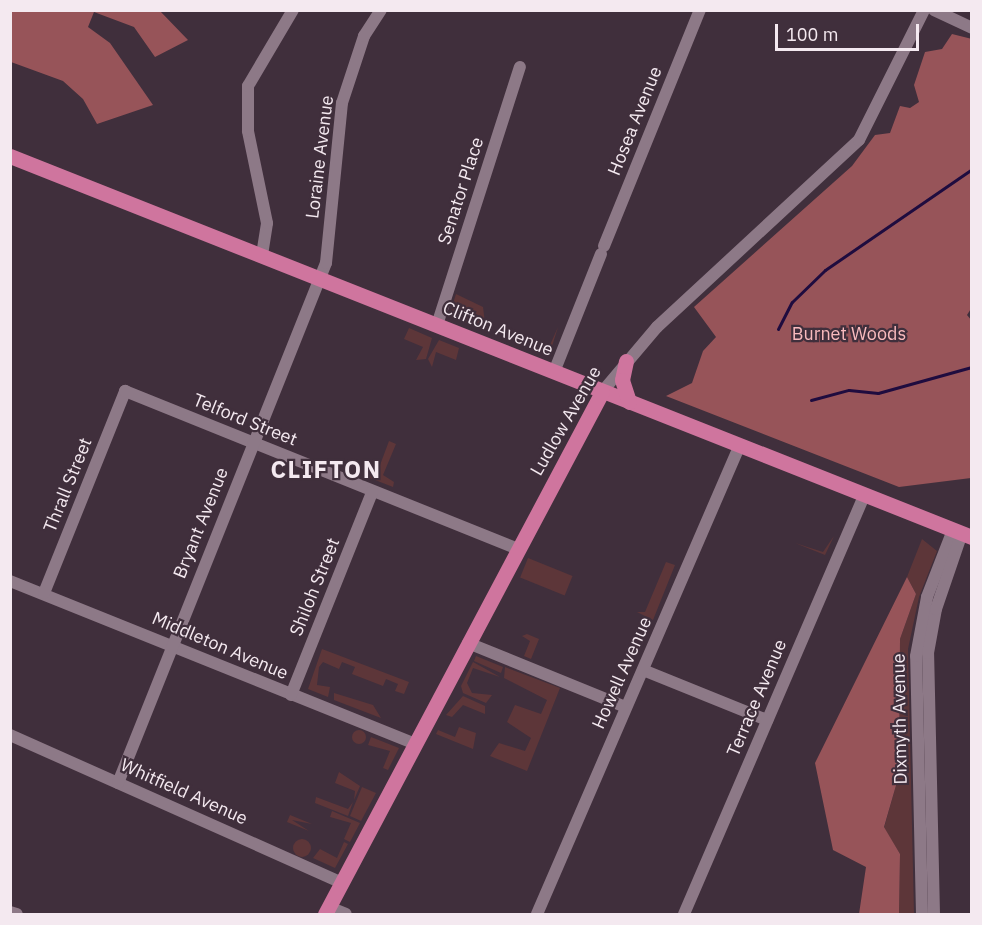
<!DOCTYPE html>
<style>
body{margin:0}
#map{position:relative;width:982px;height:925px;overflow:hidden;background:#402f3c;font-family:"IBM Plex Sans",sans-serif}
div>[style]{position:absolute}
.green>*{inset:0;background:#5d3639;transform-origin:0 0}
.round{border-radius:50%}
.forest>*{inset:0;background:#975459}
.stream>*{height:3px;margin:-1.5px;padding:0 1.5px;transform-origin:1.5px;border-radius:1.5px;background:#1f0c3f}
.minor>*{height:12px;margin:-6px;padding:0 6px;transform-origin:6px;border-radius:6px;background:#8d7987}
.major>*{height:15px;margin:-7.5px;padding:0 7.5px;transform-origin:7.5px;border-radius:7.5px;background:#cf759e}
span{translate:-50% -50%;white-space:nowrap;text-align:center;line-height:1.15;-webkit-text-stroke:4.5px #402f3c;paint-order:stroke}
.street-label{font-size:18px;color:#f4e9f0}
.park-label{font-size:18px;color:#f9bbbe}
.district-label{font-size:24px;color:#f4e9f0;font-weight:700;letter-spacing:1.5px}
.frame{position:absolute;inset:0;border:12px solid #f4e9f0;pointer-events:none}
.scale{position:absolute;left:775px;top:24px;width:144px;height:27px;box-sizing:border-box;border:3px solid #f4e9f0;border-top:0;padding-left:8px;font-size:18px;line-height:21px;white-space:nowrap;color:#f4e9f0;-webkit-text-stroke:4px #402f3c;paint-order:stroke}
</style>
<div id="map">
<div class="green">
<i style="clip-path:polygon(456px 294px,483px 307px,486px 331px,449px 316px)"></i>
<i style="clip-path:polygon(558px 327px,549px 356px,519px 345px,525px 335px,539px 350px,542px 343px,550px 345px)"></i>
<i style="clip-path:polygon(409px 328px,432px 338px,426px 359px,416px 360px,423px 347px,404px 339px)"></i>
<i style="clip-path:polygon(439px 340px,459px 348px,456px 360px,436px 352px,432px 367px,428px 359px)"></i>
<i style="clip-path:polygon(389px 441px,396px 444px,383px 475px,394px 482px,393px 487px,365px 476px,367px 470px,377px 473px)"></i>
<i style="clip-path:polygon(834px 536px,825px 555px,795px 543px,823px 552px)"></i>
<i style="clip-path:polygon(922px 539px,937px 551px,919px 597px,908px 649px,914px 914px,899px 914px,900px 854px,884px 828px,899px 775px,900px 639px,916px 594px,907px 577px)"></i>
<i style="left:528px;top:558px;width:48px;height:21px;rotate:22deg"></i>
<i style="clip-path:polygon(666px 562px,675px 565px,653px 620px,637px 612px,645px 612px)"></i>
<i style="clip-path:polygon(527px 634px,539px 639px,531px 659px,524px 656px,530px 641px,522px 636px)"></i>
<i style="clip-path:polygon(322px 649px,409px 682px,404px 694px,395px 691px,398px 684px,386px 679px,383px 686px,352px 674px,355px 667px,342px 662px,339px 669px,323px 662px,319px 667px,317px 685px,330px 687px,328px 697px,308px 689px)"></i>
<i style="clip-path:polygon(476px 656px,503px 667px,501px 673px,474px 661px)"></i>
<i style="clip-path:polygon(473px 662px,500px 677px,473px 668px,467px 683px,472px 693px,492px 695px,486px 703px,463px 693px,461px 686px)"></i>
<i style="clip-path:polygon(505px 667px,560px 688px,527px 771px,490px 756px,499px 743px,525px 751px,531px 738px,507px 722px,515px 705px,541px 714px,547px 700px,504px 678px)"></i>
<i style="clip-path:polygon(334px 693px,373px 705px,381px 718px,334px 700px)"></i>
<i style="clip-path:polygon(463px 696px,485px 706px,485px 714px,463px 705px,452px 717px,446px 715px)"></i>
<i style="clip-path:polygon(459px 727px,476px 733px,473px 749px,436px 734px,438px 730px,455px 737px)"></i>
<i class="round" style="left:352px;top:730px;width:14px;height:14px"></i>
<i style="clip-path:polygon(371px 737px,399px 748px,388px 770px,383px 768px,390px 751px,368px 745px)"></i>
<i style="clip-path:polygon(339px 772px,360px 786px,354px 800px,355px 791px,335px 783px)"></i>
<i style="clip-path:polygon(362px 787px,376px 793px,361px 821px,350px 816px)"></i>
<i style="clip-path:polygon(316px 797px,348px 809px,353px 802px,348px 816px,315px 803px)"></i>
<i style="clip-path:polygon(332px 811px,360px 823px,350px 842px,344px 839px,351px 823px,330px 817px)"></i>
<i style="clip-path:polygon(290px 815px,312px 824px,292px 820px,309px 831px,287px 822px)"></i>
<i class="round" style="left:293px;top:839px;width:18px;height:18px"></i>
<i style="clip-path:polygon(344px 842px,348px 844px,335px 868px,313px 858px,320px 849px,337px 858px)"></i>
</div>
<div class="forest">
<i style="clip-path:polygon(10px 11px,160px 11px,188px 40px,155px 57px,134px 27px,94px 12px,88px 27px,110px 43px,153px 105px,97px 124px,83px 99px,63px 81px,11px 62px)"></i>
<i style="clip-path:polygon(952px 34px,972px 39px,972px 307px,967px 315px,972px 321px,971px 478px,899px 487px,666px 396px,692px 383px,703px 351px,716px 337px,694px 307px,852px 166px,875px 135px,890px 133px,900px 106px,910px 108px,919px 102px,914px 85px,925px 52px,942px 49px)"></i>
<i style="clip-path:polygon(907px 577px,916px 594px,900px 639px,899px 775px,884px 827px,900px 854px,899px 914px,859px 914px,866px 867px,833px 850px,815px 763px)"></i>
</div>
<div class="stream">
<i style="left:778px;top:329px;width:30px;rotate:-63deg"></i>
<i style="left:792px;top:302px;width:46px;rotate:-44.1deg"></i>
<i style="left:825px;top:270px;width:178px;rotate:-34.5deg"></i>
<i style="left:811px;top:400px;width:39px;rotate:-15deg"></i>
<i style="left:849px;top:390px;width:29px;rotate:6deg"></i>
<i style="left:878px;top:393px;width:98px;rotate:-15.5deg"></i>
</div>
<div class="minor">
<i style="left:934px;top:10px;width:42px;rotate:25.3deg"></i>
<i style="left:604px;top:246px;width:255px;rotate:-67.9deg"></i>
<i style="left:262px;top:255px;width:32px;rotate:-81deg"></i>
<i style="left:267px;top:223px;width:94px;rotate:-101.7deg"></i>
<i style="left:248px;top:131px;width:45px;rotate:-90deg"></i>
<i style="left:248px;top:86px;width:88px;rotate:-59.4deg"></i>
<i style="left:437px;top:325px;width:271px;rotate:-72.2deg"></i>
<i style="left:554px;top:372px;width:127px;rotate:-68.3deg"></i>
<i style="left:602px;top:392px;width:85px;rotate:-49.8deg"></i>
<i style="left:657px;top:327px;width:275px;rotate:-42.8deg"></i>
<i style="left:859px;top:140px;width:145px;rotate:-63.4deg"></i>
<i style="left:10px;top:581px;width:437px;rotate:21.9deg"></i>
<i style="left:44px;top:593px;width:218px;rotate:-68.1deg"></i>
<i style="left:125px;top:391px;width:424px;rotate:21.9deg"></i>
<i style="left:468px;top:643px;width:170px;rotate:22.1deg"></i>
<i style="left:643px;top:670px;width:134px;rotate:22deg"></i>
<i style="left:291px;top:695px;width:219px;rotate:-68.2deg"></i>
<i style="left:10px;top:735px;width:363px;rotate:24deg"></i>
<i style="left:118px;top:783px;width:560px;rotate:-68.2deg"></i>
<i style="left:326px;top:263px;width:161px;rotate:-84.3deg"></i>
<i style="left:342px;top:103px;width:71px;rotate:-71.8deg"></i>
<i style="left:364px;top:36px;width:31px;rotate:-57deg"></i>
<i style="left:329px;top:907px;width:18px;rotate:22deg"></i>
<i style="left:10px;top:912px;width:7px;rotate:16deg"></i>
<i style="left:537px;top:914px;width:509px;rotate:-66.61deg"></i>
<i style="left:684px;top:914px;width:455px;rotate:-66.7deg"></i>
<i style="left:922px;top:914px;width:258px;rotate:-91.3deg"></i>
<i style="left:916px;top:656px;width:60px;rotate:-79.4deg"></i>
<i style="left:927px;top:597px;width:72px;rotate:-68.8deg"></i>
<i style="left:934px;top:914px;width:261px;rotate:-91.3deg"></i>
<i style="left:928px;top:653px;width:45px;rotate:-79.7deg"></i>
<i style="left:936px;top:609px;width:80px;rotate:-71.1deg"></i>
</div>
<div class="major">
<i style="left:10px;top:156px;width:1035px;rotate:21.61deg"></i>
<i style="left:626px;top:361px;width:19px;rotate:102deg"></i>
<i style="left:622px;top:380px;width:23px;rotate:72deg"></i>
<i style="left:325px;top:914px;width:591px;rotate:-62.05deg"></i>
</div>
<div class="street-label">
<span style="left:635px;top:121px;rotate:-68deg">Hosea Avenue</span>
<span style="left:320px;top:157px;rotate:-83deg">Loraine Avenue</span>
<span style="left:461px;top:191px;rotate:-72deg">Senator Place</span>
<span style="left:498px;top:329px;rotate:22deg">Clifton Avenue</span>
<span style="left:245px;top:420px;rotate:22deg">Telford Street</span>
<span style="left:566px;top:421px;rotate:-60deg">Ludlow Avenue</span>
<span style="left:68px;top:485px;rotate:-68deg">Thrall Street</span>
<span style="left:201px;top:523px;rotate:-68deg">Bryant Avenue</span>
<span style="left:315px;top:587px;rotate:-68deg">Shiloh Street</span>
<span style="left:220px;top:646px;rotate:23deg">Middleton Avenue</span>
<span style="left:622px;top:673px;rotate:-66deg">Howell Avenue</span>
<span style="left:757px;top:698px;rotate:-67deg">Terrace Avenue</span>
<span style="left:900px;top:719px;rotate:-91deg">Dixmyth Avenue</span>
<span style="left:184px;top:792px;rotate:24deg">Whitfield Avenue</span>
</div>
<div class="park-label">
<span style="left:849px;top:334px">Burnet Woods</span>
</div>
<div class="district-label">
<span style="left:326px;top:470px">CLIFTON</span>
</div>
<div class="frame"></div>
<div class="scale">100 m</div>
</div>
